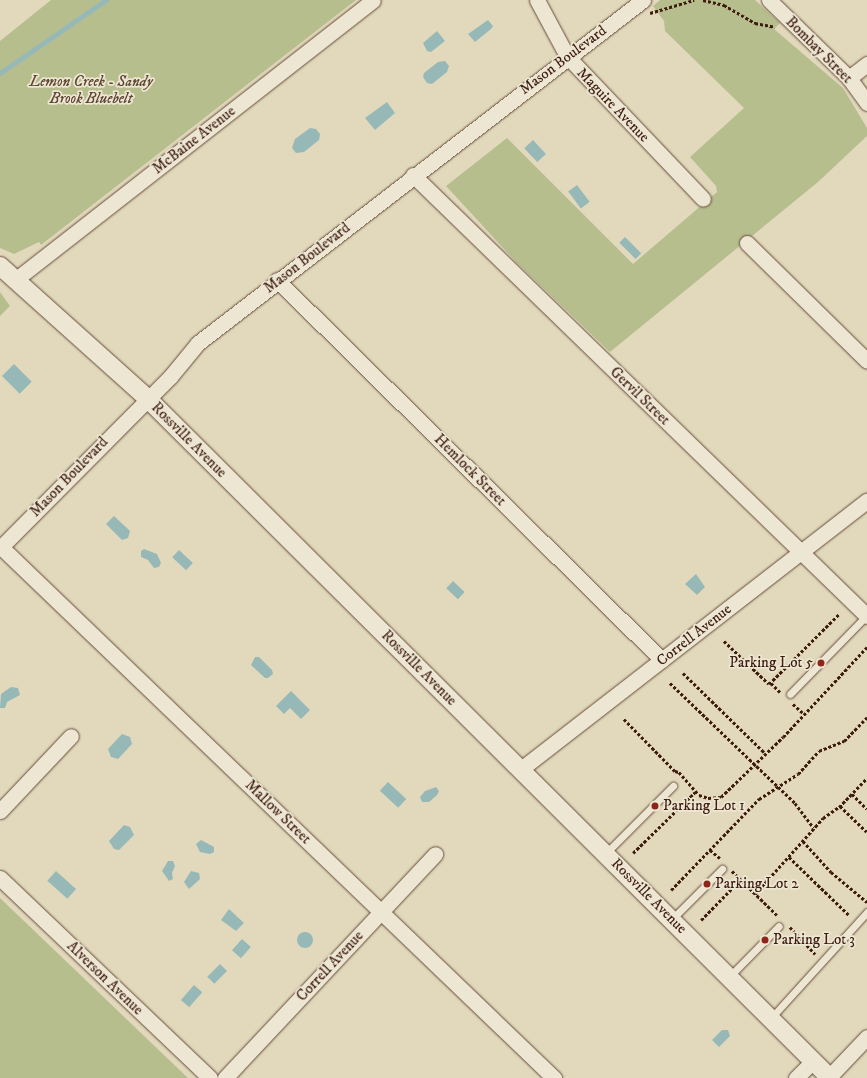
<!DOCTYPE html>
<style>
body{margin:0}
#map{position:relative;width:867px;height:1078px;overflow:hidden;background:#e2d9bc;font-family:"IM FELL DW Pica",serif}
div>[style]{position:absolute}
.green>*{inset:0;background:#b7be8e}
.water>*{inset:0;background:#96b9b7;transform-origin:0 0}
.round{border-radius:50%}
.stream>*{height:4.5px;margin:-2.25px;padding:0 2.25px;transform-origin:2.25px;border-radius:2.25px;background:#96b9b7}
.path>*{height:2.5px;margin-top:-1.25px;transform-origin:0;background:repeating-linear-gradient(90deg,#3e1c0f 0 3px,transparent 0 5px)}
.roads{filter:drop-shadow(0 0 1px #674b3a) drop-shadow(0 0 1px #674b3a)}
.service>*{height:7px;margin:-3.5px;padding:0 3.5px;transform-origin:3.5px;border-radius:3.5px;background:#ece6d3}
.minor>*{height:15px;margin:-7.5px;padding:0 7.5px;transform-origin:7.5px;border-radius:7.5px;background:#ece6d3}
.tertiary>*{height:18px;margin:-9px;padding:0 9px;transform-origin:9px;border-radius:9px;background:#ece6d3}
.dots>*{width:11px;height:11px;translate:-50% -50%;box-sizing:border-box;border:2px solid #ece6d3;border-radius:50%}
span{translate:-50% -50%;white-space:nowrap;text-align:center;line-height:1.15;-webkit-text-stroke:3.5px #ece6d3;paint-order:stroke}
.street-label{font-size:15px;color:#3e1c0f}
.park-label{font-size:15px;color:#5c442f;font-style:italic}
.poi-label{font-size:15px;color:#3e1c0f}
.right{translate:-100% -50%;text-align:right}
.left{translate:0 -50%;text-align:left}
</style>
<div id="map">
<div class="green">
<i style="clip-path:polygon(51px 0,356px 0,41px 245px,39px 242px,14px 254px,0 248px,0 41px)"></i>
<i style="clip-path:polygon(660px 0,755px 0,780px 23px,774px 29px,843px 88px,867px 128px,867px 136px,818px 182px,610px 352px,516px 262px,446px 186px,507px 138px,633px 264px,717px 192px,716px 186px,690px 157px,744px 108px,665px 31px,664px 21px,653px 6px)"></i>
<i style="clip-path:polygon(0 292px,10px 306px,0 316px)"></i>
<i style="clip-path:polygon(0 898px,188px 1078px,0 1078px)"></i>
</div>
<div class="water">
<i style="clip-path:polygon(488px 20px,493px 26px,491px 29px,475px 42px,468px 34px)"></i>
<i style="clip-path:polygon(437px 31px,445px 41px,431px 52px,427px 51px,423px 43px)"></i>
<i style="clip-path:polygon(445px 61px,449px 66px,447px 72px,432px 84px,427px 83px,423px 77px,424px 73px,438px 62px)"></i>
<i style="clip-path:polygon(387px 102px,395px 113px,375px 130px,365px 118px)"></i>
<i style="clip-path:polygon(310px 128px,316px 129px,320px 134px,319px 140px,304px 152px,296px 153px,292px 148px,295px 139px)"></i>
<i style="left:533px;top:140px;width:19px;height:12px;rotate:47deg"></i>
<i style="left:577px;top:185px;width:21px;height:11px;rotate:53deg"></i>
<i style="left:625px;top:237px;width:23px;height:8px;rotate:45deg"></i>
<i style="left:14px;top:364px;width:25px;height:17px;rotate:45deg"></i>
<i style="clip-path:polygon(114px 516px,130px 531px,128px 538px,122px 540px,106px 524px)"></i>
<i style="clip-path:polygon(144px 549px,157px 554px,161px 563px,159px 567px,154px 568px,148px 560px,141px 557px,141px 551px)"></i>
<i style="left:179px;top:550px;width:19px;height:10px;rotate:43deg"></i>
<i style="clip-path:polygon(696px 574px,705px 587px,697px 595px,685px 584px)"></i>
<i style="left:453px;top:581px;width:16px;height:10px;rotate:43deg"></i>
<i style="clip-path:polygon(255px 657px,259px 657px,272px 670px,273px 674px,268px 678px,265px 678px,251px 665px)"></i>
<i style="clip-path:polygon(11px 687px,18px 688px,20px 695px,7px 702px,5px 708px,0 708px,1px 694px)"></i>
<i style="clip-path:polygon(291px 691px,310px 710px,301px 719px,290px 708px,284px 714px,276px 706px)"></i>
<i style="clip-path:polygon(122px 734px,130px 737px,132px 744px,118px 759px,111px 757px,108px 749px)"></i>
<i style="left:388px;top:782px;width:25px;height:12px;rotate:43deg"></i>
<i style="clip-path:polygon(436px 787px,439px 791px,437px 795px,429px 802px,422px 802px,420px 797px,425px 791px)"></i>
<i style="clip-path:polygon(124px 825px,130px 827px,134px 835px,119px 850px,114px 849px,109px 841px)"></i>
<i style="clip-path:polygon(201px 840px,214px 847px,214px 852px,210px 854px,200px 852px,196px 844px)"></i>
<i style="clip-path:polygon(168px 861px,173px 861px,175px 866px,172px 873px,173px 879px,169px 881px,162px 871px)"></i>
<i style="left:56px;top:871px;width:27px;height:13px;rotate:42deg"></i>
<i style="clip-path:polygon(191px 871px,199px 873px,200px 879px,189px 889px,184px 882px)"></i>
<i style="clip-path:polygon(229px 909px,244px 923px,236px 931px,221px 920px)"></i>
<i class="round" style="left:297px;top:932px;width:16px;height:16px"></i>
<i style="left:242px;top:939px;width:12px;height:15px;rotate:42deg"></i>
<i style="left:220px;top:964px;width:10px;height:18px;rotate:45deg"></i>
<i style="left:194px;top:985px;width:11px;height:20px;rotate:41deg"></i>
<i style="clip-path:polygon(722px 1030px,728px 1030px,730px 1036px,719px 1047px,712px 1040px)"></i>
</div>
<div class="stream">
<i style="left:0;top:73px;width:129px;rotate:-34.6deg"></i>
</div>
<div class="path">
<i style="left:703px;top:0;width:22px;rotate:13deg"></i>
<i style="left:724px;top:5px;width:36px;rotate:30deg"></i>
<i style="left:755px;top:23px;width:20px;rotate:11deg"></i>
<i style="left:650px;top:13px;width:46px;rotate:-16.5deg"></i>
<i style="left:724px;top:641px;width:62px;rotate:43.7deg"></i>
<i style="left:769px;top:684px;width:100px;rotate:-45deg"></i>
<i style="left:683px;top:673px;width:115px;rotate:44.3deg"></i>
<i style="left:670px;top:683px;width:173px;rotate:43.8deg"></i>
<i style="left:795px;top:803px;width:31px;rotate:53deg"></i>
<i style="left:771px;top:683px;width:13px;rotate:45deg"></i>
<i style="left:793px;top:704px;width:13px;rotate:42deg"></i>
<i style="left:624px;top:719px;width:73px;rotate:45.6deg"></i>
<i style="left:675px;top:771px;width:4px;rotate:14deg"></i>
<i style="left:679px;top:772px;width:30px;rotate:49deg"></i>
<i style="left:699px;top:795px;width:9px;rotate:18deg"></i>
<i style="left:708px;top:798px;width:13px;rotate:-4deg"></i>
<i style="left:721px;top:797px;width:86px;rotate:-44.1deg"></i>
<i style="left:783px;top:737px;width:123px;rotate:-47deg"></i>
<i style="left:852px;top:794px;width:21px;rotate:45deg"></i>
<i style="left:840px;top:806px;width:37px;rotate:44deg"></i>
<i style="left:803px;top:841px;width:42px;rotate:47.9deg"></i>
<i style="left:831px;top:872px;width:47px;rotate:39.8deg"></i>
<i style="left:710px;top:850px;width:13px;rotate:39deg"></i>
<i style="left:633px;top:853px;width:87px;rotate:-44.5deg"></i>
<i style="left:789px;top:857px;width:83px;rotate:44deg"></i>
<i style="left:732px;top:871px;width:63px;rotate:44.4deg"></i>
<i style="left:671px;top:890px;width:127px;rotate:-46deg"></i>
<i style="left:759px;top:799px;width:46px;rotate:-32.7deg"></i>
<i style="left:798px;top:774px;width:31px;rotate:-48deg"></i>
<i style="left:819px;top:751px;width:27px;rotate:-22deg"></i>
<i style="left:844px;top:741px;width:33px;rotate:-46deg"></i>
<i style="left:755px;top:894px;width:102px;rotate:-48.2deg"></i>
<i style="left:823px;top:818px;width:19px;rotate:-35deg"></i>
<i style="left:839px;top:807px;width:40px;rotate:-46deg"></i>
<i style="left:701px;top:920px;width:56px;rotate:-45.7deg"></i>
<i style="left:790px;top:927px;width:37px;rotate:47deg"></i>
</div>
<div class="roads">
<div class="service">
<i style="left:790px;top:694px;width:109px;rotate:-45.7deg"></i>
<i style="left:606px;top:853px;width:95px;rotate:-45deg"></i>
<i style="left:672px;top:919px;width:71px;rotate:-45deg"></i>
<i style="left:729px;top:977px;width:71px;rotate:-45.6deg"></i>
<i style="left:771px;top:1018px;width:143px;rotate:-47.8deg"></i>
</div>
<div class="minor">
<i style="left:537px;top:0;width:64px;rotate:61.8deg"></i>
<i style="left:567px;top:56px;width:197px;rotate:46.4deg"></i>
<i style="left:769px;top:0;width:112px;rotate:44.3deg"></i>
<i style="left:849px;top:78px;width:31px;rotate:54deg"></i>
<i style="left:849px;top:78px;width:23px;rotate:-38deg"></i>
<i style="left:413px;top:175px;width:633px;rotate:44.17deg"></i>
<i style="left:747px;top:243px;width:168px;rotate:44.5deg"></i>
<i style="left:15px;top:280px;width:454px;rotate:-38deg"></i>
<i style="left:277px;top:280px;width:541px;rotate:44.63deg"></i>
<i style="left:1px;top:547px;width:767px;rotate:43.84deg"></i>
<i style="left:0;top:548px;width:241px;rotate:-45.2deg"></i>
<i style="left:170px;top:377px;width:44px;rotate:-50.5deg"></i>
<i style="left:198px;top:343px;width:562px;rotate:-37.62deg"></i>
<i style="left:521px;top:769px;width:438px;rotate:-37.8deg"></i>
<i style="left:0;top:811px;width:103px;rotate:-46.6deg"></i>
<i style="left:0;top:878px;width:290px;rotate:43.6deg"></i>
<i style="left:829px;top:1077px;width:55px;rotate:-46.5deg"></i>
<i style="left:225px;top:1078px;width:307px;rotate:-46.8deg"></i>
<i style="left:796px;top:1078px;width:24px;rotate:-45deg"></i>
</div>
<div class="tertiary">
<i style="left:0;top:266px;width:198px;rotate:41.9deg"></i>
<i style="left:147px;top:398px;width:964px;rotate:44.87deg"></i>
</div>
</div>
<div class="dots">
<i style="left:821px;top:663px;background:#8f2418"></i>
<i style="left:655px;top:806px;background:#8f2418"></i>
<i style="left:707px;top:884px;background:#8f2418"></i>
<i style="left:765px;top:940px;background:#8f2418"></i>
</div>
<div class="street-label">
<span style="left:819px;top:50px;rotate:45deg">Bombay Street</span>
<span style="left:563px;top:60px;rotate:-37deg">Mason Boulevard</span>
<span style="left:613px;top:105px;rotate:46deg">Maguire Avenue</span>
<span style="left:194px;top:140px;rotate:-38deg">McBaine Avenue</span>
<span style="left:307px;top:258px;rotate:-38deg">Mason Boulevard</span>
<span style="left:640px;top:396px;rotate:44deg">Gervil Street</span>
<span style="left:189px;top:440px;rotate:45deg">Rossville Avenue</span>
<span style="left:470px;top:470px;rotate:45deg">Hemlock Street</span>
<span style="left:69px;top:477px;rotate:-46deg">Mason Boulevard</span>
<span style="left:694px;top:635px;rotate:-38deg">Correll Avenue</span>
<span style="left:419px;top:668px;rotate:45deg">Rossville Avenue</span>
<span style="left:278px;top:812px;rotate:44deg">Mallow Street</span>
<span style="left:649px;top:896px;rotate:45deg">Rossville Avenue</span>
<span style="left:330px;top:966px;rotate:-47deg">Correll Avenue</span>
<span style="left:105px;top:978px;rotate:44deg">Alverson Avenue</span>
</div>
<div class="park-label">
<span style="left:91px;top:90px">Lemon Creek - Sandy<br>Brook Bluebelt</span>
</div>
<div class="poi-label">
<span class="right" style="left:813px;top:663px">Parking Lot 5</span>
<span class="left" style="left:663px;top:806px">Parking Lot 1</span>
<span class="left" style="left:715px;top:884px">Parking Lot 2</span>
<span class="left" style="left:773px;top:940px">Parking Lot 3</span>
</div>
</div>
